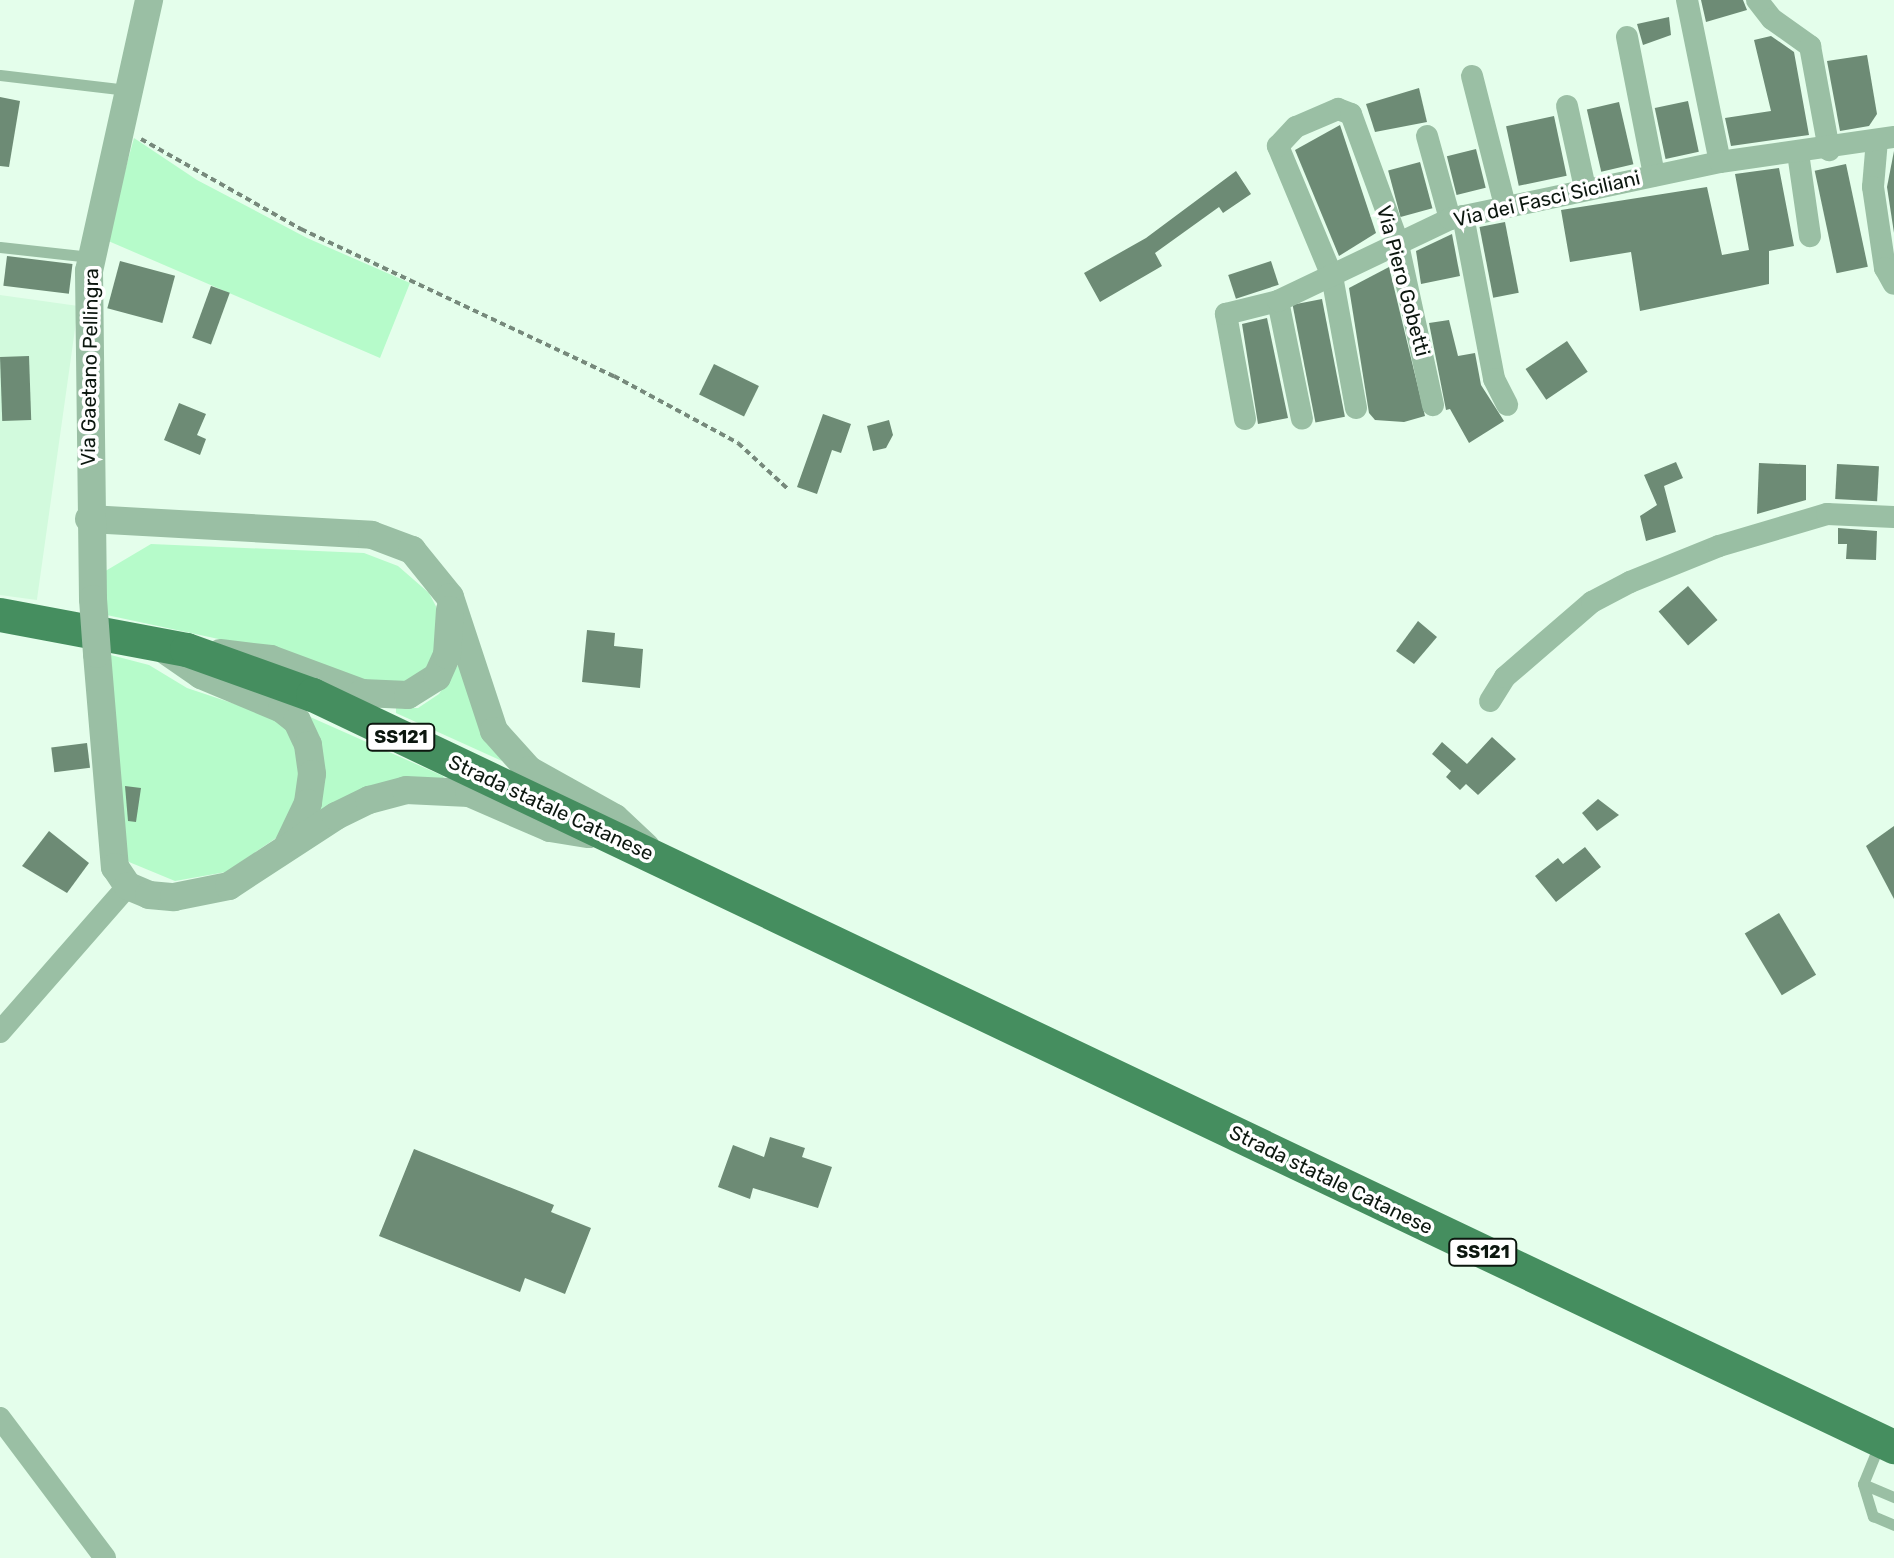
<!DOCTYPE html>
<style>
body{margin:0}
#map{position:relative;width:1894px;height:1558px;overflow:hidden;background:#e4feeb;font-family:Rubik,sans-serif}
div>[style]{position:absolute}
.built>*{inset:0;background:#d2fadd;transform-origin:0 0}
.green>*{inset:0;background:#b6fbca}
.building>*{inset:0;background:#6d8b75;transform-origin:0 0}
.path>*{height:4px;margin-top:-2px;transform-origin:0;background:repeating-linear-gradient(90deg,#76897b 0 6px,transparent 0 10px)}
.service>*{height:11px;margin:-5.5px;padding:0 5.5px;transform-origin:5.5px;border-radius:5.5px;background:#9abfa4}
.minor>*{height:22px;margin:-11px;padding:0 11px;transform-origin:11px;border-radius:11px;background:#9abfa4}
.tertiary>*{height:28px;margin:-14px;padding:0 14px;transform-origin:14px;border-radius:14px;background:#9abfa4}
.primary>*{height:34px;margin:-17px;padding:0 17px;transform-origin:17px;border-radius:17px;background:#458e5f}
.tertiary-bridge>*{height:28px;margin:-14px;padding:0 14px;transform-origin:14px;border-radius:14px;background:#9abfa4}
span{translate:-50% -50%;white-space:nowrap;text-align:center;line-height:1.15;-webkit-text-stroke:7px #fff;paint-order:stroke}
.shield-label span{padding:2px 6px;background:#fff;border:2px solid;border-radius:6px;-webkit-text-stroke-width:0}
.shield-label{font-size:18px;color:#0c170f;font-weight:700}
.street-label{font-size:20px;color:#0c170f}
</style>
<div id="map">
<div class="built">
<i style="left:0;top:295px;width:79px;height:297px;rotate:8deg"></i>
</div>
<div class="green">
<i style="clip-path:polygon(134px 138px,197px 180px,307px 238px,410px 283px,380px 358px,106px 240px)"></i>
<i style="clip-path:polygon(151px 544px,364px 553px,398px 566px,429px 593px,440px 614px,434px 670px,385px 689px,284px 653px,102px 614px,97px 576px)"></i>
<i style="clip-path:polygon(103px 653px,149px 665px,187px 688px,277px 718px,287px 726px,304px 778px,285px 832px,226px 872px,175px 881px,129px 862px,119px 850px)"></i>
<i style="clip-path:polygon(460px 662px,502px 761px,396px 713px,396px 708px,418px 708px,439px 694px)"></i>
<i style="clip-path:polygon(308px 716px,443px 776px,444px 778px,321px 820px)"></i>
</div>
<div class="building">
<i style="clip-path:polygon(1701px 0,1743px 0,1747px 10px,1706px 22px)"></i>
<i style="clip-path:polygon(1669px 17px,1671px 35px,1643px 45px,1637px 24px)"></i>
<i style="clip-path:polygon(1771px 36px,1794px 52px,1809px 135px,1731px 146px,1725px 118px,1771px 111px,1754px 40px)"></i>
<i style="clip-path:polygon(1867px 55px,1877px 114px,1869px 126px,1840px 131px,1827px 61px)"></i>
<i style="clip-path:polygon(1419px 88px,1427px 122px,1375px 132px,1366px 104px)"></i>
<i style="clip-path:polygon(0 97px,20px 101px,9px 167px,0 166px)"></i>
<i style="left:1688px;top:101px;width:52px;height:34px;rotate:78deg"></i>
<i style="left:1619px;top:102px;width:64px;height:33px;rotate:77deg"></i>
<i style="left:1554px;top:116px;width:61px;height:49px;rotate:78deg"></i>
<i style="clip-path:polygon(1340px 125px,1376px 233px,1339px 256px,1295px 150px)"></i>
<i style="left:1476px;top:149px;width:40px;height:30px;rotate:76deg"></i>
<i style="clip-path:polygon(1894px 151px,1894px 233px,1887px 187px)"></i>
<i style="left:1420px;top:162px;width:48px;height:33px;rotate:75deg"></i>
<i style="left:1846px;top:164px;width:105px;height:32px;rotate:78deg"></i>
<i style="clip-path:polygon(1779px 168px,1794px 246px,1769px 251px,1769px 284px,1640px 311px,1631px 252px,1570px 262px,1561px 210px,1707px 187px,1722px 255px,1749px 250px,1735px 174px)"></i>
<i style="clip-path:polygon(1236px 171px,1251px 194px,1223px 213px,1219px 207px,1155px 253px,1162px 266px,1100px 302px,1084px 273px,1146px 238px)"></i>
<i style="left:1505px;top:222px;width:72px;height:26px;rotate:79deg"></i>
<i style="clip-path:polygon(1452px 234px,1460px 276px,1421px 284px,1416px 251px)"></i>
<i style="left:7px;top:256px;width:66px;height:30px;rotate:7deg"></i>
<i style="left:120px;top:261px;width:57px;height:49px;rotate:15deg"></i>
<i style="left:1271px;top:261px;width:25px;height:45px;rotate:72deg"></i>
<i style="clip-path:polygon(1389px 267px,1425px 416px,1404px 422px,1375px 420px,1369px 413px,1349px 288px)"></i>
<i style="left:211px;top:286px;width:20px;height:55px;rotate:20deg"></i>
<i style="left:1322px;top:299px;width:120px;height:30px;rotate:79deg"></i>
<i style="clip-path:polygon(1267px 318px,1288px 418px,1258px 424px,1242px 324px)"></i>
<i style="clip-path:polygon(1449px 320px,1458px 356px,1475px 353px,1481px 385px,1504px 421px,1469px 443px,1450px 409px,1446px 410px,1429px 323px)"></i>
<i style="left:1567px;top:341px;width:37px;height:50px;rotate:56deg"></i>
<i style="left:29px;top:356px;width:64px;height:29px;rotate:88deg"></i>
<i style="left:714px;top:364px;width:50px;height:34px;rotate:26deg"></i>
<i style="clip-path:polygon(179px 403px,206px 414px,197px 435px,206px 439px,200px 455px,164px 440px)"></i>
<i style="clip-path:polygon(823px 414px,851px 424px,841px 453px,832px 450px,817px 494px,797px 487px)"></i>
<i style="clip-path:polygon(889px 420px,893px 435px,886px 448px,873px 451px,867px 426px)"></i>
<i style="clip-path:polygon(1676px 462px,1683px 478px,1664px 486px,1676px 532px,1646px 541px,1640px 516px,1657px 505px,1644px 475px)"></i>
<i style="clip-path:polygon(1759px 463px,1806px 465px,1806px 500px,1757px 514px)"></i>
<i style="left:1837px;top:464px;width:42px;height:35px;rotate:3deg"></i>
<i style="clip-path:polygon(1838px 528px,1877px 531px,1876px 560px,1846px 559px,1847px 544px,1838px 544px)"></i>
<i style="left:1688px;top:586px;width:45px;height:39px;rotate:49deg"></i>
<i style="clip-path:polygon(1418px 621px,1437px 637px,1414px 664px,1396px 651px)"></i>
<i style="clip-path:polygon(587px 630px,615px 633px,614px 646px,643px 649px,640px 688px,582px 682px)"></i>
<i style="clip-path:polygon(1492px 737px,1516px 759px,1478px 795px,1466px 784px,1460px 790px,1446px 777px,1451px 771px,1432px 754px,1442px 742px,1467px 764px)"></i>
<i style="left:87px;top:743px;width:25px;height:36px;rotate:83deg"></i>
<i style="clip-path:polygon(125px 786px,141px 788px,136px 822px,128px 821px)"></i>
<i style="clip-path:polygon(1598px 799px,1619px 815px,1597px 831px,1582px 813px)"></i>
<i style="clip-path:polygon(1894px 826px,1894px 899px,1866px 846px)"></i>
<i style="clip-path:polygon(49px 831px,89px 863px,67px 893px,22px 866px)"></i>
<i style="clip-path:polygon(1585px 847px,1601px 867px,1556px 902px,1535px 876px,1558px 858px,1563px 864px)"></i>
<i style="left:1779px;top:913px;width:72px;height:40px;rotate:59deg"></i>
<i style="clip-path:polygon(770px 1137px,805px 1148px,802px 1157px,832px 1167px,818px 1208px,753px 1188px,750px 1199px,718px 1187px,733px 1145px,764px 1157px)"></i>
<i style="clip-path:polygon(414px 1149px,554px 1205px,551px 1212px,591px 1228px,565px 1294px,525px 1278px,520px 1292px,379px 1236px)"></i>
</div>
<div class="path">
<i style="left:141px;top:139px;width:184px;rotate:29.4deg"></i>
<i style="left:301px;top:229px;width:346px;rotate:25.2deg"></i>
<i style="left:614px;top:376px;width:141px;rotate:28.4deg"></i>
<i style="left:738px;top:443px;width:69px;rotate:42.7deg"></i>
</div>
<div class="service">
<i style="left:0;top:75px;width:128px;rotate:6.7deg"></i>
<i style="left:0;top:247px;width:91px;rotate:6.3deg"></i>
<i style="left:1879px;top:1445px;width:42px;rotate:112.3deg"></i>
<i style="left:1863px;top:1484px;width:34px;rotate:73deg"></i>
<i style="left:1873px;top:1516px;width:23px;rotate:23deg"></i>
<i style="left:1863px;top:1484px;width:34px;rotate:23deg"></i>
</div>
<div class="minor">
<i style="left:1687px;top:0;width:165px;rotate:78.5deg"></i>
<i style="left:1757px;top:0;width:24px;rotate:52deg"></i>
<i style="left:1772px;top:19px;width:47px;rotate:35.4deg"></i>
<i style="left:1810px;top:46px;width:106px;rotate:79.6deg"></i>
<i style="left:1627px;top:37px;width:141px;rotate:78.9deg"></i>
<i style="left:1472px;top:76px;width:133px;rotate:75.7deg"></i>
<i style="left:1567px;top:106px;width:84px;rotate:77.6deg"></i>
<i style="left:1427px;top:136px;width:86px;rotate:74.5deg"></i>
<i style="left:1877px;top:140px;width:47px;rotate:94.9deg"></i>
<i style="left:1873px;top:187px;width:82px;rotate:81.6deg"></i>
<i style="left:1885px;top:268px;width:18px;rotate:61deg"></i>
<i style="left:1798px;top:153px;width:84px;rotate:81.8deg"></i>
<i style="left:1463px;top:216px;width:166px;rotate:79.2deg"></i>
<i style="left:1494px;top:379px;width:29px;rotate:63deg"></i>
<i style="left:1278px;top:301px;width:120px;rotate:78.5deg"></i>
<i style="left:1356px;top:408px;width:134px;rotate:-100.3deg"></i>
<i style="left:1332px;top:276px;width:141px;rotate:-112.6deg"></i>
<i style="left:1278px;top:146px;width:26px;rotate:-47deg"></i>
<i style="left:1296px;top:127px;width:46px;rotate:-23.2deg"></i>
<i style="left:1338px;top:109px;width:14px;rotate:21deg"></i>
<i style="left:1351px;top:114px;width:134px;rotate:69.9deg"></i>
<i style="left:1397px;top:240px;width:169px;rotate:77.7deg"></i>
<i style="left:1245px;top:419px;width:107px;rotate:-100.3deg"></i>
<i style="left:1226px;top:314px;width:54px;rotate:-14deg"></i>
<i style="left:1278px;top:301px;width:191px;rotate:-25.5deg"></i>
<i style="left:1450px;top:219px;width:276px;rotate:-11.9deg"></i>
<i style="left:1720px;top:162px;width:176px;rotate:-8.2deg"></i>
<i style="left:1490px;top:701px;width:28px;rotate:-58deg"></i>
<i style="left:1505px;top:677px;width:115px;rotate:-40.8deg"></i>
<i style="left:1592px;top:602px;width:43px;rotate:-27.8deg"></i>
<i style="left:1630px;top:582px;width:96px;rotate:-22deg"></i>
<i style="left:1719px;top:546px;width:113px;rotate:-16.5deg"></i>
<i style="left:1827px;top:514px;width:67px;rotate:2.6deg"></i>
<i style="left:0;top:1032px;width:194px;rotate:-48.8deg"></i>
<i style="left:0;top:1418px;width:175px;rotate:53.1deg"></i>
</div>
<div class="tertiary">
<i style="left:89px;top:519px;width:283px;rotate:3.2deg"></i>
<i style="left:372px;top:535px;width:43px;rotate:20.6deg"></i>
<i style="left:412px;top:550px;width:60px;rotate:51deg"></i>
<i style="left:450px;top:597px;width:141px;rotate:71.8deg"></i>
<i style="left:494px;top:731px;width:52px;rotate:48.1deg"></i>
<i style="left:529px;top:770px;width:98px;rotate:29.2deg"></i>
<i style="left:615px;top:818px;width:42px;rotate:43.1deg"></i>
<i style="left:93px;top:599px;width:328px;rotate:-90.7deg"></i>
<i style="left:89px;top:271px;width:278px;rotate:-77.5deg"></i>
<i style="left:165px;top:650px;width:44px;rotate:34.8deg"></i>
<i style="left:201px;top:675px;width:88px;rotate:22.8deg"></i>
<i style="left:282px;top:709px;width:19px;rotate:39deg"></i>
<i style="left:297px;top:721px;width:26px;rotate:65deg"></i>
<i style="left:308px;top:745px;width:29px;rotate:82deg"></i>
<i style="left:312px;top:774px;width:29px;rotate:98deg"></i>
<i style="left:308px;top:803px;width:47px;rotate:115.5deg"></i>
<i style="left:220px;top:653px;width:51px;rotate:6.7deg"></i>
<i style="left:271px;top:659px;width:97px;rotate:20.5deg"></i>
<i style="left:362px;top:693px;width:46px;rotate:2.5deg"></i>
<i style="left:408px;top:695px;width:34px;rotate:-32deg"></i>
<i style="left:437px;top:677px;width:24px;rotate:-66deg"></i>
<i style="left:447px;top:655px;width:45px;rotate:-86.2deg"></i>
<i style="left:97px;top:654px;width:214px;rotate:85.2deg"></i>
<i style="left:115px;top:867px;width:23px;rotate:56deg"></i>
<i style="left:128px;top:886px;width:23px;rotate:23deg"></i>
<i style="left:149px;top:895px;width:25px;rotate:5deg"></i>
<i style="left:174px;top:897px;width:56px;rotate:-11.3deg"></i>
<i style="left:229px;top:886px;width:128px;rotate:-33.2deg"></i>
<i style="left:336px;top:816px;width:37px;rotate:-26deg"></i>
<i style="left:369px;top:800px;width:38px;rotate:-15deg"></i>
<i style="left:406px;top:790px;width:63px;rotate:2.7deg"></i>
<i style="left:469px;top:793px;width:88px;rotate:23.4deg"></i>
<i style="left:550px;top:828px;width:39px;rotate:9deg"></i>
</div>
<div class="primary">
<i style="left:0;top:615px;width:190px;rotate:10.6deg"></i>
<i style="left:187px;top:650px;width:134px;rotate:19.7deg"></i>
<i style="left:313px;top:695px;width:1751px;rotate:25.44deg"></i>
</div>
<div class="tertiary-bridge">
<i style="left:93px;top:599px;width:55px;rotate:85.8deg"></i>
</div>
<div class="shield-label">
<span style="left:401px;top:737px">SS121</span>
<span style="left:1483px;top:1252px">SS121</span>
</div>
<div class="street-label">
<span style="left:1547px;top:199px;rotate:-13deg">Via dei Fasci Siciliani</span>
<span style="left:1403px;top:281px;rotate:75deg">Via Piero Gobetti</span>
<span style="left:90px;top:367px;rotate:-89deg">Via Gaetano Pellingra</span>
<span style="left:551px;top:808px;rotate:25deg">Strada statale Catanese</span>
<span style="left:1331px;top:1180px;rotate:26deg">Strada statale Catanese</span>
</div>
</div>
